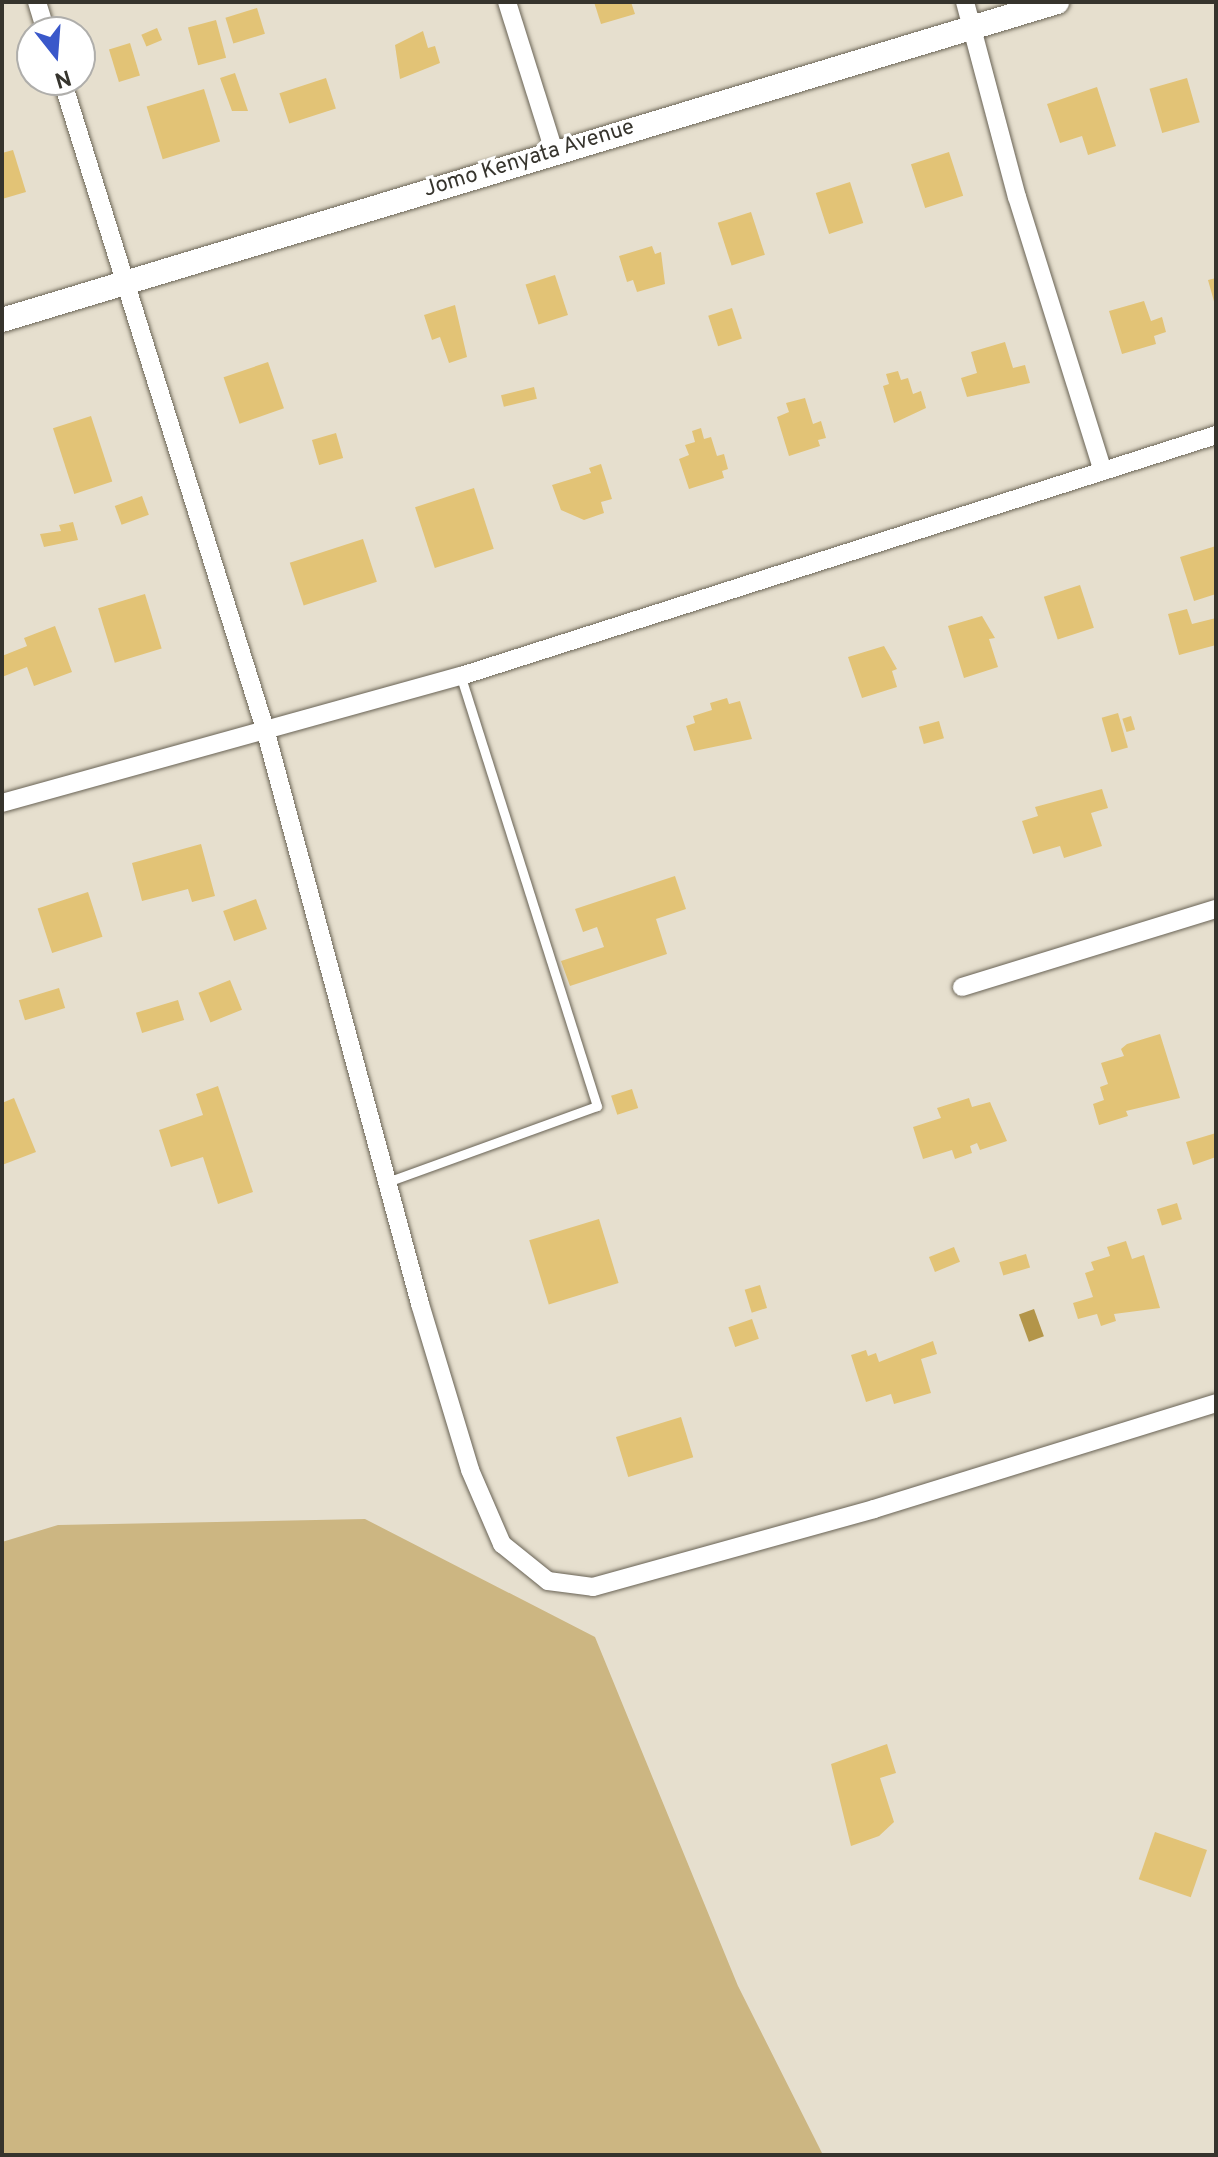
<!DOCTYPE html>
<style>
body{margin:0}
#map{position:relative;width:1218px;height:2157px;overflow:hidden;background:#e6dfce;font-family:Overpass,sans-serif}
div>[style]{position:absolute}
.green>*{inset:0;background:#ccb682}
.water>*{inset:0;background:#b39549;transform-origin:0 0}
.building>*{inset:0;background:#e2c376;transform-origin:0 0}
.roads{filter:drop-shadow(0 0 2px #696355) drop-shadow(0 0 2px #696355)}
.lane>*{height:9px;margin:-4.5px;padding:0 4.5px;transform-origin:4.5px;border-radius:4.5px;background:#fff}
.street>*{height:18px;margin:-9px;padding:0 9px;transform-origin:9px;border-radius:9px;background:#fff}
.secondary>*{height:24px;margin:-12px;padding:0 12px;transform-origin:12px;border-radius:12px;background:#fff}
span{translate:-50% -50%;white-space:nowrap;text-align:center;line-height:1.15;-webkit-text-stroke:6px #fff;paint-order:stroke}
.street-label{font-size:22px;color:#36342d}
.frame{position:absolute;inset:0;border:4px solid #36342d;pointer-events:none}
.north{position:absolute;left:16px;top:16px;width:80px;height:80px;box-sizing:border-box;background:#fff;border:2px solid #afaeab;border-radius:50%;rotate:163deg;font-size:22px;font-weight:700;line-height:32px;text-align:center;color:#36342d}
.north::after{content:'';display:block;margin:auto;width:28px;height:36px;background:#3a58ca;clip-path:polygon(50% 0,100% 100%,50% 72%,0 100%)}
</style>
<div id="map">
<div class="green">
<i style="clip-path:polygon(365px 1519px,595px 1637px,738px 1986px,823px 2155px,2px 2155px,2px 1542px,58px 1525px)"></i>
</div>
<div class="water">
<i style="left:1034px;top:1309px;width:29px;height:16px;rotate:70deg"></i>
</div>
<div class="building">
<i style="clip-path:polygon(594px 2px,631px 2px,635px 14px,601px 24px)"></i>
<i style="left:257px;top:8px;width:27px;height:33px;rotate:73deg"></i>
<i style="left:216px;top:20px;width:39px;height:29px;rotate:75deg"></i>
<i style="left:157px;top:28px;width:13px;height:17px;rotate:67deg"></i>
<i style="clip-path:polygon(423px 31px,428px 48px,435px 46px,440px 63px,400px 79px,395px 45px)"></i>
<i style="left:130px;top:43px;width:34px;height:22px;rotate:73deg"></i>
<i style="clip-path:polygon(235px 73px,248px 111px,232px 111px,220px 78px)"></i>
<i style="left:326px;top:78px;width:32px;height:49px;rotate:72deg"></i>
<i style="left:1187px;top:78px;width:46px;height:39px;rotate:74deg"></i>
<i style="clip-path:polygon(1097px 87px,1116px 146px,1088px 155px,1082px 136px,1060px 143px,1047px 104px)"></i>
<i style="left:204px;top:89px;width:55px;height:60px;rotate:73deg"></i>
<i style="clip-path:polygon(13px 150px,26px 192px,2px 199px,2px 153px)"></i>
<i style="left:949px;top:152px;width:46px;height:40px;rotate:72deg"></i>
<i style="left:850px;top:182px;width:43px;height:36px;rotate:72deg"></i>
<i style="left:751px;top:212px;width:45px;height:35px;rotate:72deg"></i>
<i style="clip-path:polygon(652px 246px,655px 254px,661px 252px,665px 284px,637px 292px,633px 280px,627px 282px,619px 256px)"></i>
<i style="left:555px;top:275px;width:42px;height:31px;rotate:72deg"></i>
<i style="clip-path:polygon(1216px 278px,1216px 305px,1215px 305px,1208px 280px)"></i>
<i style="clip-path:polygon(1144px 301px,1151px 321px,1162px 317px,1166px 332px,1154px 336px,1156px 344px,1122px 354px,1109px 311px)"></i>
<i style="clip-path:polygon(455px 305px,467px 357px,449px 363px,440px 337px,432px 340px,424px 315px)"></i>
<i style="left:732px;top:308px;width:32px;height:25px;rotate:72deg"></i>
<i style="clip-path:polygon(1005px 342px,1013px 368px,1025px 365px,1030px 383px,967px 397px,961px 378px,977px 373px,971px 352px)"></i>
<i style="left:268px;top:362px;width:49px;height:47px;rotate:71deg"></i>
<i style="clip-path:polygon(898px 371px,901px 380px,908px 378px,913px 394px,921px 391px,926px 408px,894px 423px,883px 386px,889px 384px,886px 374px)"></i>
<i style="left:534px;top:387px;width:12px;height:34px;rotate:76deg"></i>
<i style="clip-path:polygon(805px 398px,813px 424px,821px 421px,826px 438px,818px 440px,820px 446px,789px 456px,777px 417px,789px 412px,786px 403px)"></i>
<i style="left:91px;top:416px;width:69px;height:40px;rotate:72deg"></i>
<i style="clip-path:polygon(701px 428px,704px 439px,711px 437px,717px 456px,724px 454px,728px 469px,722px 471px,724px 478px,689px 489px,679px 459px,689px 455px,685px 445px,695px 442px,692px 431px)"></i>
<i style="left:336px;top:433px;width:26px;height:25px;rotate:74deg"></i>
<i style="clip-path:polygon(601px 464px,612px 499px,601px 502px,604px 513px,584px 520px,561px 510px,552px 485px,591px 473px,589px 468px)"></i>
<i style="left:474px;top:488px;width:64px;height:62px;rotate:72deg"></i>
<i style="left:142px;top:496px;width:20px;height:29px;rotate:70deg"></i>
<i style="clip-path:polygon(73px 522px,78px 540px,44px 547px,40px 534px,61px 531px,59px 525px)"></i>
<i style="left:363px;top:539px;width:45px;height:77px;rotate:72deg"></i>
<i style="clip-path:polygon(1216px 546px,1216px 594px,1194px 601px,1180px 557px)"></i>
<i style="left:1080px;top:585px;width:45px;height:38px;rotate:72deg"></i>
<i style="left:145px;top:594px;width:57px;height:49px;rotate:73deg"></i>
<i style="clip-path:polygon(1187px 609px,1192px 624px,1216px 618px,1216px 645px,1179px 655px,1168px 614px)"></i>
<i style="clip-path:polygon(982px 616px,995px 638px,989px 639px,998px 667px,964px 678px,948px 626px)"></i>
<i style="clip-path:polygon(55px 626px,72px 672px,34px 686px,27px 667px,2px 677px,2px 656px,27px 646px,24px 638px)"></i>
<i style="clip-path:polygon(884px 646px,897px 669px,892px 671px,897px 687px,862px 698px,848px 657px)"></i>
<i style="clip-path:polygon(727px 698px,729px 704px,740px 701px,752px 739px,694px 751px,686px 726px,695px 723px,693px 716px,712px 710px,710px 703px)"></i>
<i style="left:1118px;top:713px;width:36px;height:17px;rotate:74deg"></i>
<i style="left:1131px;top:716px;width:14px;height:9px;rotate:73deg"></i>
<i style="left:939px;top:721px;width:18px;height:21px;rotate:74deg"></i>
<i style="clip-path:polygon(1102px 789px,1108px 808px,1091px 813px,1102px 846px,1064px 858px,1060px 846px,1033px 854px,1022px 821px,1038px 816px,1035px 807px)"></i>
<i style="clip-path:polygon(201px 844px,215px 896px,192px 902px,188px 889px,142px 901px,132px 863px)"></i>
<i style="clip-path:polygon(675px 876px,686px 909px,656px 919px,667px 954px,570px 986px,561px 961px,604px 947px,597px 927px,583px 932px,575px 909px)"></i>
<i style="left:88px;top:892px;width:47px;height:53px;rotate:72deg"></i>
<i style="left:256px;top:899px;width:32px;height:35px;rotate:70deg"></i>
<i style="left:230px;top:980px;width:32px;height:34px;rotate:68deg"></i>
<i style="left:59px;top:988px;width:21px;height:42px;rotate:73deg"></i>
<i style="left:178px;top:1000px;width:21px;height:44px;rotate:73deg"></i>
<i style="clip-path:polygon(1160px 1034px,1180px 1098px,1126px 1111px,1128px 1116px,1099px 1125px,1093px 1104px,1104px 1100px,1100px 1087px,1108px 1084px,1101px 1063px,1124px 1056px,1121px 1049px,1127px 1044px)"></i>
<i style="clip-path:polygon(218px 1086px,253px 1192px,218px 1204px,203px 1157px,171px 1167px,159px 1130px,203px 1115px,196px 1094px)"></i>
<i style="left:632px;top:1089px;width:20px;height:22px;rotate:72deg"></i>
<i style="clip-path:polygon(14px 1098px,36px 1152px,2px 1165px,2px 1103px)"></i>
<i style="clip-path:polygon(969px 1098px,972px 1107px,990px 1102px,1007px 1141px,980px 1150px,977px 1143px,970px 1146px,972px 1153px,955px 1159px,952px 1150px,923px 1159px,913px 1127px,941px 1118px,937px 1108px)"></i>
<i style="clip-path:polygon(1216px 1133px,1216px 1157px,1193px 1165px,1186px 1142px)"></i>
<i style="left:1177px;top:1203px;width:17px;height:21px;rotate:73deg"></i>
<i style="left:599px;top:1219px;width:67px;height:73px;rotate:73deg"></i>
<i style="clip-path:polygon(1126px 1241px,1132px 1259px,1144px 1255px,1160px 1308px,1114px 1314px,1116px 1321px,1101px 1326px,1097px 1314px,1078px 1319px,1073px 1303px,1093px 1297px,1085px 1273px,1094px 1270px,1091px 1262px,1110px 1256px,1107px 1247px)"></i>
<i style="left:954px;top:1247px;width:16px;height:27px;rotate:68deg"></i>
<i style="left:1026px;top:1254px;width:14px;height:28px;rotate:73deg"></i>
<i style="left:760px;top:1285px;width:24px;height:16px;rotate:73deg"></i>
<i style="left:752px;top:1319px;width:21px;height:25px;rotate:71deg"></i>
<i style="clip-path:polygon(933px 1341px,937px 1354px,921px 1359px,931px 1393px,894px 1404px,891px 1394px,866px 1402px,851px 1355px,866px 1350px,868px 1356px,876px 1353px,879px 1362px)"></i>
<i style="left:681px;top:1417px;width:42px;height:68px;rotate:73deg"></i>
<i style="clip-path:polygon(887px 1744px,896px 1773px,880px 1778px,894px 1822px,879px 1836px,851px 1846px,831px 1764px)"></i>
<i style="left:1155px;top:1832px;width:55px;height:50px;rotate:19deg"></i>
</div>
<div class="roads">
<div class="lane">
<i style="left:390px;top:1181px;width:220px;rotate:-19.9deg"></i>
<i style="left:597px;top:1106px;width:451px;rotate:-107.6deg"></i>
</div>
<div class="street">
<i style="left:37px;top:2px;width:31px;rotate:73deg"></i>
<i style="left:507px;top:2px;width:156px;rotate:72.5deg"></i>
<i style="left:965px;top:2px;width:202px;rotate:75.1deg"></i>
<i style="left:1017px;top:197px;width:287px;rotate:72.6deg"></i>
<i style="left:62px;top:80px;width:680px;rotate:72.63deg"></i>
<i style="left:265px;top:729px;width:596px;rotate:74.91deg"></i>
<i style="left:420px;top:1304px;width:173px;rotate:73.2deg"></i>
<i style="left:470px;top:1470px;width:81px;rotate:66.6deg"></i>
<i style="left:502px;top:1544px;width:59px;rotate:38.8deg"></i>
<i style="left:548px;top:1581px;width:45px;rotate:7.6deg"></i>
<i style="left:593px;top:1587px;width:292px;rotate:-15.5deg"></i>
<i style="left:874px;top:1509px;width:358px;rotate:-17.2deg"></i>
<i style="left:2px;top:803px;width:476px;rotate:-15.5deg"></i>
<i style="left:461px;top:676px;width:793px;rotate:-17.7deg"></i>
<i style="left:962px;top:987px;width:266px;rotate:-17.1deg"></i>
</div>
<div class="secondary">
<i style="left:2px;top:320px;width:1102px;rotate:-16.77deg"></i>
</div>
</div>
<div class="street-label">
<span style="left:529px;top:159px;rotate:-17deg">Jomo Kenyata Avenue</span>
</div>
<div class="frame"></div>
<div class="north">N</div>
</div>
